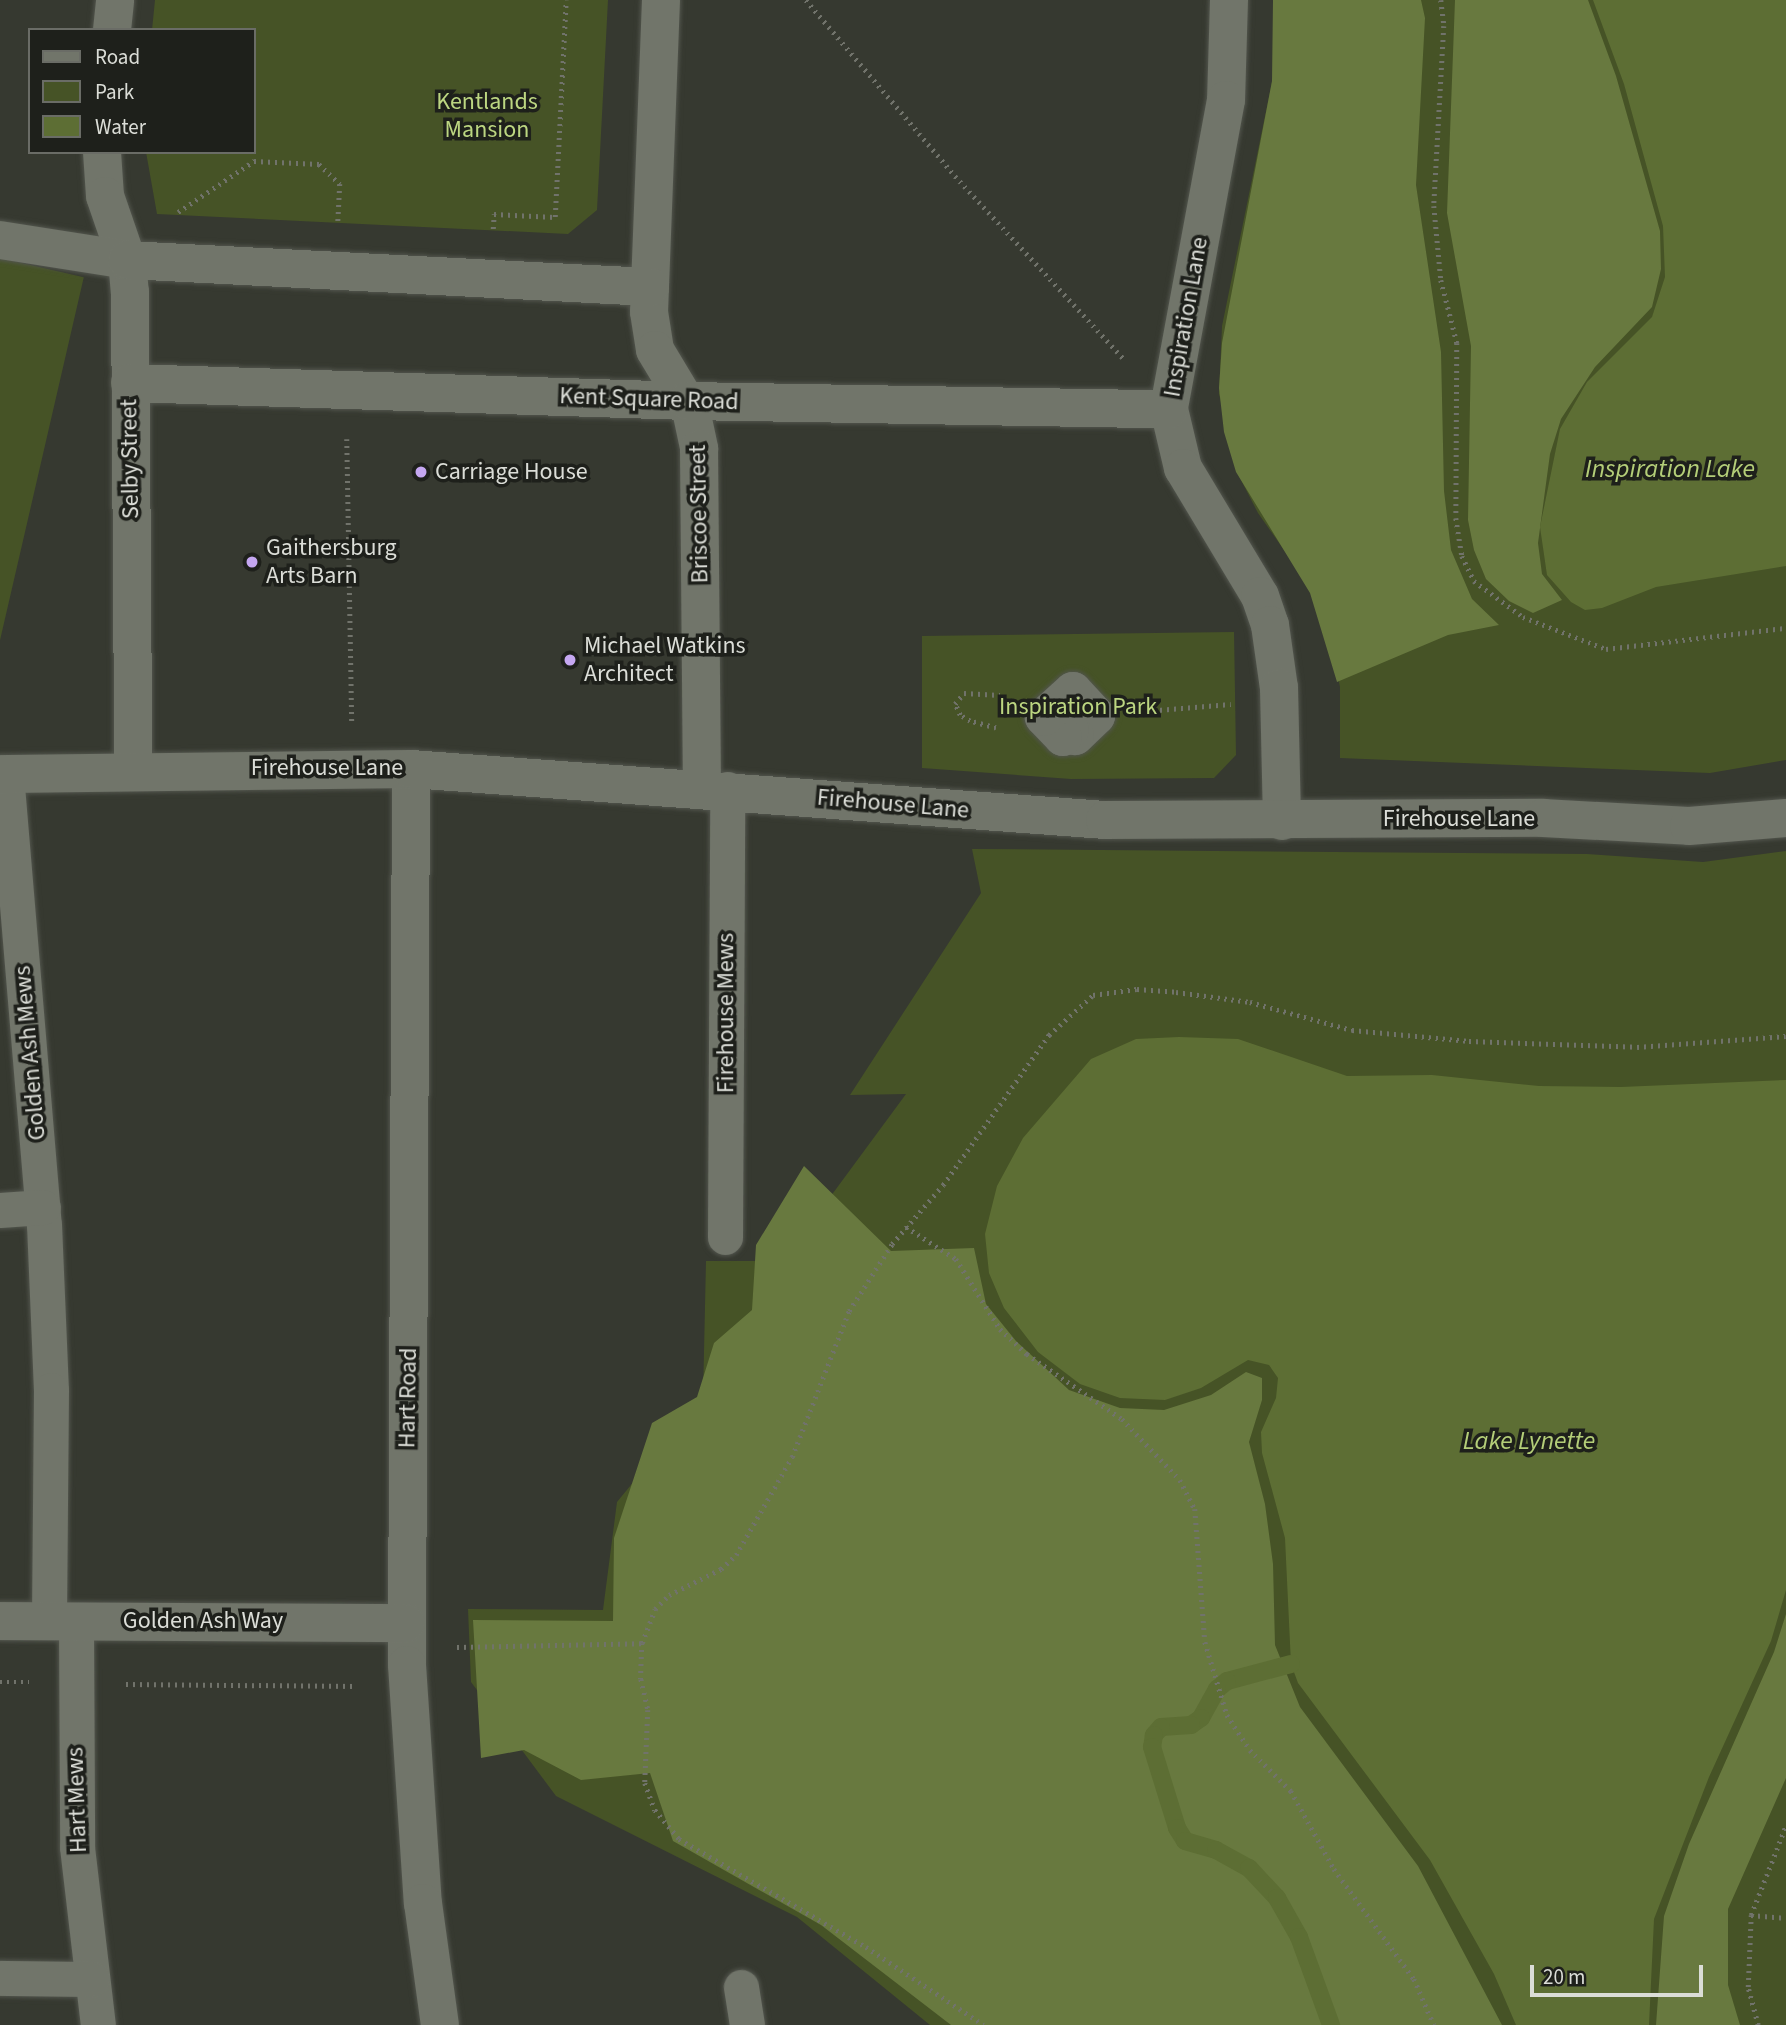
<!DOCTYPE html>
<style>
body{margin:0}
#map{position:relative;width:1786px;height:2025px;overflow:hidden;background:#363930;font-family:"Source Sans 3",sans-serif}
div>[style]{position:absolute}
.green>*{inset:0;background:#465326;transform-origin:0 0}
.forest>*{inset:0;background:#68793f}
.water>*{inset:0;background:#5d6e34}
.stream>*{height:18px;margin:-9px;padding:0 9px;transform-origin:9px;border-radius:9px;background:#5d6e34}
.path>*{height:4.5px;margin-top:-2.25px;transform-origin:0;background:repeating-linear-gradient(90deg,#71736b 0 2px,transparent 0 7px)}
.roads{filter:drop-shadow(0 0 2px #52554d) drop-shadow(0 0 2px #52554d)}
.service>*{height:35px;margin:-17.5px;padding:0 17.5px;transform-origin:17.5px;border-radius:17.5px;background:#71756a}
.pedestrian>*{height:38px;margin:-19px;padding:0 19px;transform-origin:19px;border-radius:19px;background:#71756a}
.minor>*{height:38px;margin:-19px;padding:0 19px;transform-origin:19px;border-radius:19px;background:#71756a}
.dots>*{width:19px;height:19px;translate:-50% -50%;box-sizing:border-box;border:4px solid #1e201b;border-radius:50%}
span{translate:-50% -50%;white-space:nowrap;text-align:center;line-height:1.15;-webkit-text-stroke:7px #1e201b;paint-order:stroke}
.park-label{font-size:24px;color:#bcd681}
.street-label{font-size:24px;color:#dbddd7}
.poi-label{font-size:24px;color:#dbddd7}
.left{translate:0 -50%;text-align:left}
.water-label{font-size:26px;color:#b4ce78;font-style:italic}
.legend{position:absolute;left:28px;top:28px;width:228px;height:126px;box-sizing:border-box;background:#1e201b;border:2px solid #6a6c66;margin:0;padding:9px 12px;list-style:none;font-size:21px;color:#dbddd7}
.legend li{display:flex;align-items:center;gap:14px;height:35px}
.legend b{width:35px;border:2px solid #6a6c66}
.scale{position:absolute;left:1530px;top:1965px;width:173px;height:32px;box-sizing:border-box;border:4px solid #dbddd7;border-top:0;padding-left:9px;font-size:21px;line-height:24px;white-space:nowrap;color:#dbddd7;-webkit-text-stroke:5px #1e201b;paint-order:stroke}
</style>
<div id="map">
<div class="green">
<i style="clip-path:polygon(155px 0,608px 0,597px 210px,568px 234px,157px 214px,146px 152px,254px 152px,254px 30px,152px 30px)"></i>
<i style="clip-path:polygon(1273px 0,1786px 0,1786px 760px,1710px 773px,1340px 758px,1340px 687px,1328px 631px,1305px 580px,1258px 513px,1240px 478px,1219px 394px,1222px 326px,1273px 77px)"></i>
<i style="left:0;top:258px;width:86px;height:415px;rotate:13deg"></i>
<i style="clip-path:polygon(1234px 632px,1236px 755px,1214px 778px,1071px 779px,922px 768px,922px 636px)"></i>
<i style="clip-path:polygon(972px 849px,1587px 854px,1703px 862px,1786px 851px,1786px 2025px,930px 2025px,797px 1917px,556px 1796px,471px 1682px,468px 1609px,603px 1610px,617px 1502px,703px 1397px,706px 1261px,783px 1261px,906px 1094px,850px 1095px,981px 893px)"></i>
</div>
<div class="forest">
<i style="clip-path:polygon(1273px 0,1421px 0,1425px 18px,1416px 185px,1441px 352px,1444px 491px,1451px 550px,1472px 599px,1499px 625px,1448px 635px,1337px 682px,1310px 593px,1236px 472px,1224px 432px,1219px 388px,1222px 343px,1272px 81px)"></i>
<i style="clip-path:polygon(1455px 0,1588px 0,1616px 76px,1660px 231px,1661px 269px,1652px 307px,1595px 367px,1561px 419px,1550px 454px,1538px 543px,1542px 574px,1562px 600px,1533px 613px,1509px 601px,1486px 579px,1474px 550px,1468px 520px,1471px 346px,1447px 213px)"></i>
<i style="clip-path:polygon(804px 1166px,891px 1251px,974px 1248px,986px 1304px,1016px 1341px,1069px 1390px,1120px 1408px,1164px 1410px,1211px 1395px,1246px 1372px,1262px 1378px,1262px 1400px,1249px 1442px,1265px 1504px,1273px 1564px,1275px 1645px,1300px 1707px,1418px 1866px,1502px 2025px,951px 2025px,821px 1925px,673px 1841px,650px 1773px,581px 1780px,524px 1750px,481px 1758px,473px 1620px,613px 1621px,614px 1538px,652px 1423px,697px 1397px,714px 1343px,752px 1310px,756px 1245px)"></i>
<i style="clip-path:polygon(1786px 1614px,1786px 1778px,1728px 1909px,1728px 1985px,1740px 2025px,1656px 2025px,1664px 1916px,1689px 1844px,1774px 1652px)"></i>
</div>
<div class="water">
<i style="clip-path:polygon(1593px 0,1786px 0,1786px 566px,1656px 587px,1602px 608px,1585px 610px,1571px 602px,1547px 575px,1540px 527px,1560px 429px,1587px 382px,1652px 317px,1665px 277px,1663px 226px,1624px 84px)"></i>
<i style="clip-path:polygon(1179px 1037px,1238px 1039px,1347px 1076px,1432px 1075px,1539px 1086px,1621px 1087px,1786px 1080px,1786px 1590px,1771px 1641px,1709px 1777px,1654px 1919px,1649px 2025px,1516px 2025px,1494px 1974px,1430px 1860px,1298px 1683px,1291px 1664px,1285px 1538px,1262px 1453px,1261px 1432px,1276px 1398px,1278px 1378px,1269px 1365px,1248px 1360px,1201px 1388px,1165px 1400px,1120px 1398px,1080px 1384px,1038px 1352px,1004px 1308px,989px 1273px,985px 1234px,997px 1186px,1023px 1138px,1091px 1059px,1136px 1039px)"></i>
</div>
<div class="stream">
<i style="left:1291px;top:1664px;width:66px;rotate:165.1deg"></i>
<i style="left:1227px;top:1681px;width:13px;rotate:141deg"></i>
<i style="left:1217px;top:1689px;width:33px;rotate:119deg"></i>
<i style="left:1201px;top:1718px;width:12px;rotate:145deg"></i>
<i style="left:1191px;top:1725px;width:30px;rotate:176deg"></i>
<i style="left:1161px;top:1727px;width:11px;rotate:131deg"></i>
<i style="left:1154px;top:1735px;width:12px;rotate:99deg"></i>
<i style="left:1152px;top:1747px;width:85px;rotate:72.8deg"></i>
<i style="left:1177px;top:1828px;width:15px;rotate:58deg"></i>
<i style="left:1185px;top:1841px;width:32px;rotate:16deg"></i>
<i style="left:1216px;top:1850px;width:38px;rotate:29deg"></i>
<i style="left:1249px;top:1868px;width:41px;rotate:47deg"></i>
<i style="left:1277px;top:1898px;width:45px;rotate:60.6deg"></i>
<i style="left:1299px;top:1937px;width:94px;rotate:70deg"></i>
</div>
<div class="path">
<i style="left:806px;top:0;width:231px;rotate:49.7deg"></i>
<i style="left:955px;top:176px;width:248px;rotate:47.3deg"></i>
<i style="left:1441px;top:0;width:26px;rotate:83deg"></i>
<i style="left:1444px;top:26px;width:180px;rotate:93.2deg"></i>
<i style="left:1434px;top:206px;width:74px;rotate:84.6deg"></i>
<i style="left:1441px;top:280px;width:65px;rotate:75.7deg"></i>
<i style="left:1457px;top:343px;width:175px;rotate:90.3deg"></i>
<i style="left:1456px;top:518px;width:38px;rotate:81deg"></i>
<i style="left:1462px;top:556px;width:28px;rotate:64deg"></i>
<i style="left:1474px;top:581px;width:61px;rotate:36.3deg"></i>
<i style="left:1523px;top:617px;width:89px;rotate:21.1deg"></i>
<i style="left:1606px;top:649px;width:181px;rotate:-6.7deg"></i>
<i style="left:178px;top:212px;width:92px;rotate:-33.9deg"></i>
<i style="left:254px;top:161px;width:65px;rotate:2.6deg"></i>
<i style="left:319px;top:164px;width:29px;rotate:44deg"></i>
<i style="left:340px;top:184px;width:37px;rotate:93deg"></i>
<i style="left:493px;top:229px;width:15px;rotate:-86deg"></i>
<i style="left:494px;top:214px;width:61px;rotate:2.8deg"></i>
<i style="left:555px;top:217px;width:217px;rotate:-87.1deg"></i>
<i style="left:347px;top:439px;width:282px;rotate:89deg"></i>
<i style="left:1146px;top:711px;width:85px;rotate:-4.7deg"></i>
<i style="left:996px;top:728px;width:27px;rotate:-165deg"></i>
<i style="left:970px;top:721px;width:12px;rotate:-149deg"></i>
<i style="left:960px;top:715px;width:12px;rotate:-114deg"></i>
<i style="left:955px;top:704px;width:14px;rotate:-51deg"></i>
<i style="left:964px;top:693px;width:36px;rotate:3deg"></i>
<i style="left:906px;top:1227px;width:59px;rotate:32.6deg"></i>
<i style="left:956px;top:1259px;width:83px;rotate:57.8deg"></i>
<i style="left:1000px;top:1329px;width:37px;rotate:43deg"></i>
<i style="left:1027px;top:1354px;width:115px;rotate:34.4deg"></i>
<i style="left:1122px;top:1419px;width:84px;rotate:46.4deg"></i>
<i style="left:1180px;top:1480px;width:33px;rotate:63deg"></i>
<i style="left:1195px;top:1509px;width:133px;rotate:85.7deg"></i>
<i style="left:1205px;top:1642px;width:76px;rotate:73.2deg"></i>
<i style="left:1227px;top:1715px;width:42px;rotate:56.7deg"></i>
<i style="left:1250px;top:1750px;width:58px;rotate:45deg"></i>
<i style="left:1291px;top:1791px;width:89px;rotate:61.1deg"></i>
<i style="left:1334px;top:1869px;width:136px;rotate:54deg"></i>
<i style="left:1414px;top:1979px;width:50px;rotate:66.5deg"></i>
<i style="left:642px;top:1643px;width:36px;rotate:92deg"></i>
<i style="left:641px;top:1679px;width:32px;rotate:77deg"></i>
<i style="left:648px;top:1710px;width:73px;rotate:92.4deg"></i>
<i style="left:645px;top:1783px;width:29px;rotate:70deg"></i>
<i style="left:655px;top:1810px;width:38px;rotate:50deg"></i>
<i style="left:679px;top:1839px;width:216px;rotate:30deg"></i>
<i style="left:866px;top:1947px;width:141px;rotate:33.5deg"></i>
<i style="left:457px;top:1647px;width:185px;rotate:-1.2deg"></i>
<i style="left:642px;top:1643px;width:36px;rotate:-69deg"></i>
<i style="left:655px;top:1609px;width:20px;rotate:-45deg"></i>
<i style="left:669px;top:1595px;width:58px;rotate:-26.6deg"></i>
<i style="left:721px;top:1569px;width:21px;rotate:-43deg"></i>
<i style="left:736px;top:1555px;width:113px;rotate:-60.3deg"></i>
<i style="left:792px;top:1457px;width:157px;rotate:-68.7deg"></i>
<i style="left:849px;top:1311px;width:80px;rotate:-57.3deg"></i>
<i style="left:892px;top:1244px;width:78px;rotate:-49.2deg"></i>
<i style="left:943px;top:1185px;width:184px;rotate:-54.8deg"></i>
<i style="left:1049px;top:1035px;width:59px;rotate:-42.3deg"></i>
<i style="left:1093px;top:995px;width:44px;rotate:-7.8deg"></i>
<i style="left:1137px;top:989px;width:39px;rotate:4deg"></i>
<i style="left:1176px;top:992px;width:75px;rotate:7.7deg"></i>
<i style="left:1250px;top:1002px;width:106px;rotate:15.4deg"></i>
<i style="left:1352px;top:1030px;width:118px;rotate:5.4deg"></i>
<i style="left:1469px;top:1041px;width:168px;rotate:2deg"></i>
<i style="left:1637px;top:1047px;width:149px;rotate:-4.2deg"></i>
<i style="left:0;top:1682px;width:29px"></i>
<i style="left:126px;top:1684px;width:230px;rotate:0.5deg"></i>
<i style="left:1751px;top:1915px;width:35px;rotate:5deg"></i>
<i style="left:1758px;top:2025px;width:39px;rotate:-105deg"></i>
<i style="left:1748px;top:1987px;width:72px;rotate:-87.6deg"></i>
<i style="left:1751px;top:1915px;width:97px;rotate:-68.7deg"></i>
</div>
<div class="roads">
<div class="service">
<i style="left:6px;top:774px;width:452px;rotate:85.2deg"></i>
<i style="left:44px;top:1224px;width:166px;rotate:87.6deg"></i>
<i style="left:51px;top:1390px;width:231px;rotate:90.5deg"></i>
<i style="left:0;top:1210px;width:43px;rotate:-4deg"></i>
<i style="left:725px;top:1237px;width:448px;rotate:-89.7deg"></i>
<i style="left:76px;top:1621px;width:226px;rotate:89.7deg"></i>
<i style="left:77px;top:1847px;width:179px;rotate:83.3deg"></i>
<i style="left:0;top:1978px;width:92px;rotate:0.6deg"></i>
<i style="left:741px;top:1987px;width:38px;rotate:81deg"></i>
</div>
<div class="pedestrian">
<i style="left:1073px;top:691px;width:34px;rotate:47deg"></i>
<i style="left:1096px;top:716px;width:29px;rotate:136deg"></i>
<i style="left:1075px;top:736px;width:8px;rotate:-130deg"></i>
<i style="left:1070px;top:730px;width:10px;rotate:135deg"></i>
<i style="left:1063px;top:737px;width:28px;rotate:-134deg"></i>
<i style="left:1044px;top:717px;width:39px;rotate:-42deg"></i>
</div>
<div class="minor">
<i style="left:661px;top:0;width:312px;rotate:92.2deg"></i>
<i style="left:649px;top:312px;width:38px;rotate:81deg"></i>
<i style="left:655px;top:350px;width:70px;rotate:59deg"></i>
<i style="left:691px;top:410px;width:40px;rotate:78deg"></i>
<i style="left:699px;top:449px;width:338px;rotate:89.5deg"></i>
<i style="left:1229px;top:0;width:100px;rotate:91.7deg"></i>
<i style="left:1226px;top:100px;width:314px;rotate:100.5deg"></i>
<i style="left:1169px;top:409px;width:61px;rotate:76.7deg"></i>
<i style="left:1183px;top:468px;width:149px;rotate:59deg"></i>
<i style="left:1260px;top:596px;width:31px;rotate:71deg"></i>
<i style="left:1270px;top:625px;width:64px;rotate:81.9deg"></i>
<i style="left:1279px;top:688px;width:133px;rotate:88.7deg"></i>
<i style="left:112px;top:30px;width:30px;rotate:-84deg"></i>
<i style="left:102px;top:152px;width:44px;rotate:86.1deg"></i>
<i style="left:105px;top:196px;width:68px;rotate:71deg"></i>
<i style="left:127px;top:260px;width:32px;rotate:85deg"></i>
<i style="left:130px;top:292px;width:478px;rotate:89.6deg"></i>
<i style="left:0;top:240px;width:129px;rotate:8.9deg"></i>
<i style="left:127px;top:260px;width:524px;rotate:2.96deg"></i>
<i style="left:130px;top:383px;width:557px;rotate:1.85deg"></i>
<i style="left:687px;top:401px;width:482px;rotate:1deg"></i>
<i style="left:411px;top:769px;width:896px;rotate:90.26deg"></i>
<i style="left:407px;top:1665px;width:239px;rotate:86.2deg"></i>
<i style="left:423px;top:1903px;width:123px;rotate:82.1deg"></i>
<i style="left:0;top:774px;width:411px;rotate:-0.7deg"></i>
<i style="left:411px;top:769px;width:696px;rotate:4.2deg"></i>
<i style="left:1105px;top:820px;width:438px;rotate:-0.3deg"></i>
<i style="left:1543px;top:818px;width:146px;rotate:3.1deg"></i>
<i style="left:1689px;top:826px;width:97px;rotate:-4.7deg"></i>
<i style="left:0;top:1621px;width:406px;rotate:0.3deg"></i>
</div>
</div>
<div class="dots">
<i style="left:421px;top:472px;background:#c5a7f1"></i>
<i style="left:252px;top:562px;background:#c5a7f1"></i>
<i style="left:570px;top:660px;background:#c5a7f1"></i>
</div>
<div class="park-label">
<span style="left:487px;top:116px">Kentlands<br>Mansion</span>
<span style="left:1078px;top:707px">Inspiration Park</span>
</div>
<div class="street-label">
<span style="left:1186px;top:317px;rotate:-80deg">Inspiration Lane</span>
<span style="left:649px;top:399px;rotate:2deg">Kent Square Road</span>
<span style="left:130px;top:459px;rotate:-91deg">Selby Street</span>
<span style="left:699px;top:514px;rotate:-91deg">Briscoe Street</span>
<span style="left:327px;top:768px">Firehouse Lane</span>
<span style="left:893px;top:804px;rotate:5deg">Firehouse Lane</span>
<span style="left:1459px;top:819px">Firehouse Lane</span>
<span style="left:726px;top:1013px;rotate:-90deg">Firehouse Mews</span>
<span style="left:30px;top:1053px;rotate:-95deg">Golden Ash Mews</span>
<span style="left:408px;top:1398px;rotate:-89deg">Hart Road</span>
<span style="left:203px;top:1621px">Golden Ash Way</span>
<span style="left:77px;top:1800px;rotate:-92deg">Hart Mews</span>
</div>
<div class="poi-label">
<span class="left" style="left:435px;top:472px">Carriage House</span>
<span class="left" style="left:266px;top:562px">Gaithersburg<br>Arts Barn</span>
<span class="left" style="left:584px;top:660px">Michael Watkins<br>Architect</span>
</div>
<div class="water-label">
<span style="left:1670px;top:469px">Inspiration Lake</span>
<span style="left:1529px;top:1441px">Lake Lynette</span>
</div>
<ul class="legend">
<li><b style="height:9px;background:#71756a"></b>Road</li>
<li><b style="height:19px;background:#465326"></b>Park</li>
<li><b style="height:19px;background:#5d6e34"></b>Water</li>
</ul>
<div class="scale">20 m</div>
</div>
